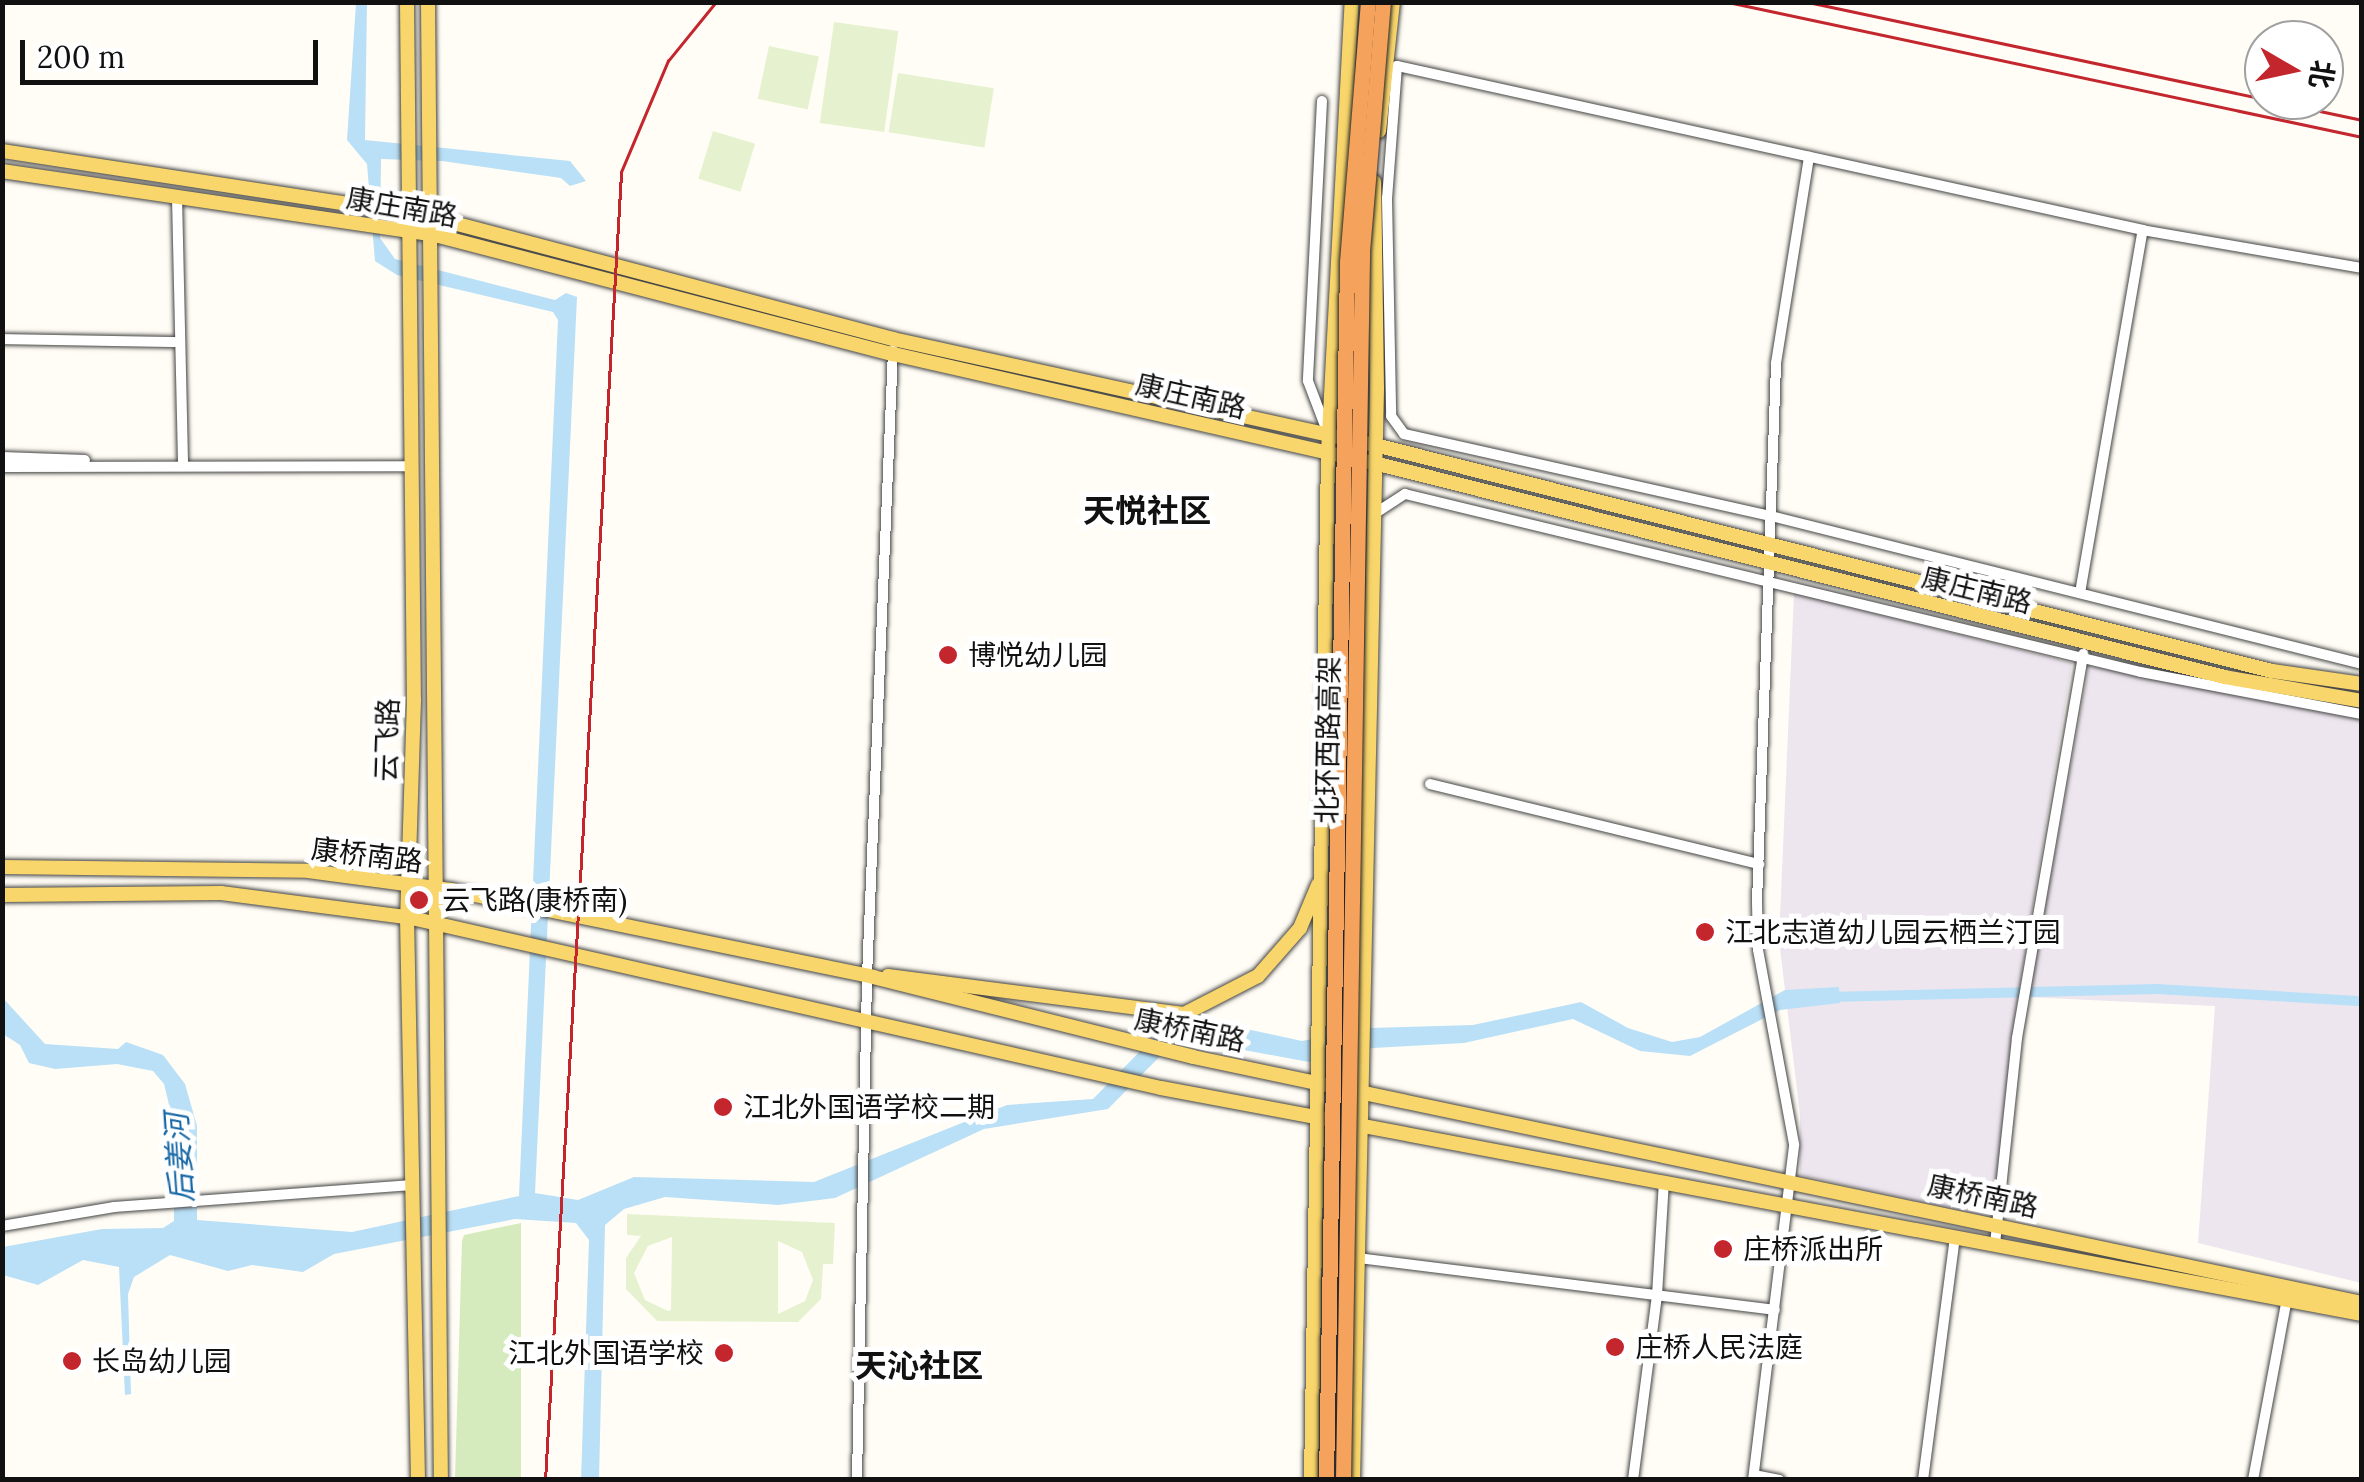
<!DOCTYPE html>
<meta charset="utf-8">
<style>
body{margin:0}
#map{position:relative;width:2364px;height:1482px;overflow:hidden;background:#fffdf5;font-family:Lora,"Noto Sans SC",serif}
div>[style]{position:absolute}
.industrial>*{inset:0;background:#eee6ef}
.green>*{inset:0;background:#d5ebbd}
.pitch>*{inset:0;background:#e6f2cf;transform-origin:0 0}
.water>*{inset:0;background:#b9e0f7}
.canal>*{height:10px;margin:-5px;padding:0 5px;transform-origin:5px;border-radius:5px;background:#b9e0f7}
.roads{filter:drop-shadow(0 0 2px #444) drop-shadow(0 0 2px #444)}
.minor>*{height:10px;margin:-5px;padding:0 5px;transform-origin:5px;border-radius:5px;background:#fff}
.major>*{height:14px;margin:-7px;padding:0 7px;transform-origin:7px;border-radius:7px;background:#f9d66b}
.rail>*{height:2.5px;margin:-1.25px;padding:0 1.25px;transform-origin:1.25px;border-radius:1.25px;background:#c4262e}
.bridges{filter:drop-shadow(0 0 2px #222) drop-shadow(0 0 2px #222)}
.highway-bridge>*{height:15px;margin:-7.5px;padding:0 7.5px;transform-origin:7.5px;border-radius:7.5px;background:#f5a25d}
.dots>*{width:28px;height:28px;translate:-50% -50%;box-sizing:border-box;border:5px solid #fff;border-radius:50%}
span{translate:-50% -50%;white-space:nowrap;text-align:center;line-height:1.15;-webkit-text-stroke:10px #fff;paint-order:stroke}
.street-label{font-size:28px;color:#111}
.poi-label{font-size:28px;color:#111}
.left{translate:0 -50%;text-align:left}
.right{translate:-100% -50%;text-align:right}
.water-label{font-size:30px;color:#1768a6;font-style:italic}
.quarter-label{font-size:32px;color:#111;font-weight:700}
.frame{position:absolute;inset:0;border:5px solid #111;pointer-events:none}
.north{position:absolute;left:2244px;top:20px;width:100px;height:100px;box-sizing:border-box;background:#fff;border:2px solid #a0a0a0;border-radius:50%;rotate:99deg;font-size:28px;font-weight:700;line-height:40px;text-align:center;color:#111}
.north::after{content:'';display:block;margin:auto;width:35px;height:45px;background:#c4262e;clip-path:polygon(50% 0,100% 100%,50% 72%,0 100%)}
.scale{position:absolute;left:20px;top:40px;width:298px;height:45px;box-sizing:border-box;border:5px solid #111;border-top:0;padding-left:12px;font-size:30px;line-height:35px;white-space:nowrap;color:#111;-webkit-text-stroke:8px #fff;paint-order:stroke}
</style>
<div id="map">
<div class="industrial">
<i style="clip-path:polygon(1794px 593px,2072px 663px,2012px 1035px,1994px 1218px,1800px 1175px,1800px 1115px,1779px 940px)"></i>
<i style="clip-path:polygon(2089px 666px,2361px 720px,2361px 1283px,2198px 1243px,2215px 1006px,2029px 997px)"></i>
</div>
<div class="green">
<i style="clip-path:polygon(521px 1223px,521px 1479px,455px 1479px,462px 1241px,464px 1235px)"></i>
</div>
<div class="pitch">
<i style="left:834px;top:22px;width:65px;height:102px;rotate:8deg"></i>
<i style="left:769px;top:46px;width:51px;height:54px;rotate:12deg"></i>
<i style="left:898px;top:73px;width:97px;height:60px;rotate:9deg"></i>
<i style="left:713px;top:131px;width:44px;height:50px;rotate:17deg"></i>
<i style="clip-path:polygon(evenodd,627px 1214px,835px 1223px,833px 1264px,823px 1264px,821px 1299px,798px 1322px,657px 1321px,626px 1289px,626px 1258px,641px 1236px,627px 1235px,627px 1214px,672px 1237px,671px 1310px,668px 1311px,645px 1300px,634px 1273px,648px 1246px,672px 1237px,627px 1214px,778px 1241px,802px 1252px,813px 1280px,805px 1301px,778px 1314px,778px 1241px)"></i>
</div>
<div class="water">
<i style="clip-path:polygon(367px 2px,365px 140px,570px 161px,586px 181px,570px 186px,561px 178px,442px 161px,381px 159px,380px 238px,395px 259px,555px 300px,566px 293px,577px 297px,535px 1193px,578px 1200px,634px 1177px,814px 1182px,1007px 1105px,1093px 1099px,1163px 1028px,1191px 1017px,1302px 1041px,1370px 1028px,1473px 1025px,1581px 1002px,1628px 1028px,1672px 1042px,1700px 1037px,1785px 990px,1839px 987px,1840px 1003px,1780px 1010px,1690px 1056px,1640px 1051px,1573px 1019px,1464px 1043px,1373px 1048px,1309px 1062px,1178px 1038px,1108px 1109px,984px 1129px,835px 1198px,778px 1205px,665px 1197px,624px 1209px,605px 1225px,599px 1479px,581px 1480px,589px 1240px,576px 1223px,515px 1219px,334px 1254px,303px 1272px,252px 1265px,228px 1271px,170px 1255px,134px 1277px,128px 1294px,131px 1394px,125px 1395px,119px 1267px,83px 1260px,38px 1285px,3px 1275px,3px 1247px,102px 1229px,163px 1228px,174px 1221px,173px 1121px,164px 1084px,153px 1071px,117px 1064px,55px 1069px,29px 1063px,20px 1045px,3px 1034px,2px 997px,45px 1044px,118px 1049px,126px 1042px,163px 1055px,185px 1084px,197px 1126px,197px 1220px,352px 1232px,519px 1196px,558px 320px,553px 312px,397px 275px,375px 261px,367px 164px,347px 140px,356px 3px)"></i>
</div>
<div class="canal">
<i style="left:1828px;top:997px;width:329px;rotate:-1.4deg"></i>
<i style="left:2157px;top:989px;width:205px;rotate:3.4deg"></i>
</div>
<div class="roads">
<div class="minor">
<i style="left:1322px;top:101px;width:280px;rotate:92.9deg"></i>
<i style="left:1308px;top:381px;width:53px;rotate:69.2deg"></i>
<i style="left:177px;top:197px;width:268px;rotate:88.7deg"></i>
<i style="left:2362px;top:268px;width:222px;rotate:-170.2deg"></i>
<i style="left:2143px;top:230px;width:764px;rotate:-167.6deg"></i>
<i style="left:1397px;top:66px;width:132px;rotate:94.3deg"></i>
<i style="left:1387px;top:198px;width:218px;rotate:88.9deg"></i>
<i style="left:1391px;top:416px;width:22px;rotate:54deg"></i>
<i style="left:1404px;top:434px;width:376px;rotate:12.6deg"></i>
<i style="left:1771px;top:516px;width:609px;rotate:14.06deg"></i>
<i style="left:2px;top:339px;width:178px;rotate:1deg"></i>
<i style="left:2px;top:457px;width:83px;rotate:2.1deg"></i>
<i style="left:2px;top:467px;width:409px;rotate:-0.1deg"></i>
<i style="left:1374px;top:514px;width:37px;rotate:-33deg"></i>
<i style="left:1405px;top:494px;width:757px;rotate:13.6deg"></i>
<i style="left:2141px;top:672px;width:225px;rotate:10.8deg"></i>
<i style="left:2080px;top:593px;width:368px;rotate:-80.2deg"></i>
<i style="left:1430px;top:784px;width:339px;rotate:13.7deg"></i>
<i style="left:2px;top:1226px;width:114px;rotate:-9.6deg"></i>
<i style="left:114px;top:1207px;width:299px;rotate:-4.2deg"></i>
<i style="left:1995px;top:1244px;width:207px;rotate:-83.9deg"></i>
<i style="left:2017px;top:1038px;width:390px;rotate:-80.2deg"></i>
<i style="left:1358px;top:1258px;width:420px;rotate:7.1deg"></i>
<i style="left:1754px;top:1475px;width:26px;rotate:11deg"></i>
<i style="left:857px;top:1480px;width:504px;rotate:-88.86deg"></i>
<i style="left:867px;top:976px;width:626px;rotate:-87.62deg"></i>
<i style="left:1633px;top:1480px;width:187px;rotate:-82.6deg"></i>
<i style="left:1657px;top:1295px;width:114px;rotate:-86.5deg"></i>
<i style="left:1753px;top:1480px;width:338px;rotate:-83deg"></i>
<i style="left:1794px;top:1144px;width:197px;rotate:-100.5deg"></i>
<i style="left:1758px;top:950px;width:47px;rotate:-91.2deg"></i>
<i style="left:1757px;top:903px;width:540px;rotate:-87.98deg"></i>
<i style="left:1776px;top:363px;width:209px;rotate:-80.9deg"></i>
<i style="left:1923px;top:1480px;width:246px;rotate:-82.5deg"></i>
<i style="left:2253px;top:1480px;width:190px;rotate:-79.4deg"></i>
</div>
<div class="major">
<i style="left:407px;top:2px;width:698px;rotate:89.43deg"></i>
<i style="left:414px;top:700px;width:217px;rotate:91.8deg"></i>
<i style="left:407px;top:917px;width:563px;rotate:88.88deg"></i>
<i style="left:428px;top:2px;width:1478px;rotate:89.5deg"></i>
<i style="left:1379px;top:131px;width:130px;rotate:-83.8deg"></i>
<i style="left:2px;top:151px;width:434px;rotate:8.7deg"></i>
<i style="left:431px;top:217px;width:478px;rotate:14.8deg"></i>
<i style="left:893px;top:339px;width:494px;rotate:12.4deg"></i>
<i style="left:1375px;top:445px;width:925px;rotate:14.14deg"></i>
<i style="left:2272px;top:671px;width:91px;rotate:8.2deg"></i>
<i style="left:2px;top:171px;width:434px;rotate:8.4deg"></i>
<i style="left:431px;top:234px;width:477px;rotate:14.6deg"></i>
<i style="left:893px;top:354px;width:493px;rotate:12.8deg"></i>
<i style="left:1374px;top:463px;width:877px;rotate:14.12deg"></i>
<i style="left:2225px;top:677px;width:139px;rotate:9.9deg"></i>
<i style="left:2px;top:867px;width:306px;rotate:0.7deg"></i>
<i style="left:308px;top:871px;width:144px;rotate:7.6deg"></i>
<i style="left:451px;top:890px;width:431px;rotate:11.6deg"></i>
<i style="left:873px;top:977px;width:330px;rotate:14deg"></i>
<i style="left:1193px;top:1057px;width:1195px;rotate:11.88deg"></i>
<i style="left:2px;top:895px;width:219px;rotate:-0.5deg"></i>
<i style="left:221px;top:893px;width:188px;rotate:7.4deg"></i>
<i style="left:407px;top:917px;width:773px;rotate:12.78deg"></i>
<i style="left:1161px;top:1088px;width:1222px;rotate:10.66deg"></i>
<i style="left:888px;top:976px;width:298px;rotate:7.3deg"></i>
<i style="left:1184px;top:1014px;width:83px;rotate:-27.2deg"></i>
<i style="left:1258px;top:976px;width:64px;rotate:-48.8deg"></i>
<i style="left:1300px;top:928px;width:47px;rotate:-67.3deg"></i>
<i style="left:1311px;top:1480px;width:1027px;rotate:-89.05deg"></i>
<i style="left:1328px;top:453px;width:452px;rotate:-87deg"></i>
<i style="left:1353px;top:1480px;width:1092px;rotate:-88.74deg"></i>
<i style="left:1377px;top:388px;width:206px;rotate:-90.8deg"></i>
</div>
</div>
<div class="rail">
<i style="left:1728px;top:2px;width:648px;rotate:12.02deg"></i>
<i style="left:1808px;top:2px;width:466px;rotate:12deg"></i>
<i style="left:2268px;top:100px;width:96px;rotate:12deg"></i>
<i style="left:545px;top:1480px;width:1310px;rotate:-86.67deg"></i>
<i style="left:621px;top:172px;width:121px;rotate:-67.1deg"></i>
<i style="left:668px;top:61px;width:76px;rotate:-50.9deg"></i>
</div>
<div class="bridges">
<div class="highway-bridge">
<i style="left:1326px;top:1480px;width:1218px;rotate:-89.01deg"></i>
<i style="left:1347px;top:262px;width:261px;rotate:-85.4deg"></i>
<i style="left:1343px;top:1480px;width:1229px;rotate:-89.11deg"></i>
<i style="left:1362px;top:251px;width:250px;rotate:-85.2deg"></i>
</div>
</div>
<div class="dots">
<i style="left:948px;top:655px;background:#c4262e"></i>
<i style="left:419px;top:900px;background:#c4262e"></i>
<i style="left:1705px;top:932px;background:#c4262e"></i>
<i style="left:723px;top:1107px;background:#c4262e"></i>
<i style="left:1723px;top:1249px;background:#c4262e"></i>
<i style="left:1615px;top:1347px;background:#c4262e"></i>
<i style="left:724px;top:1353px;background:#c4262e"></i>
<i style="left:72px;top:1361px;background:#c4262e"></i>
</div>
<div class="street-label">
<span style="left:402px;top:207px;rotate:10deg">康庄南路</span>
<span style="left:1191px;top:396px;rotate:13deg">康庄南路</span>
<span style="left:1977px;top:590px;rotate:14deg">康庄南路</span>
<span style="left:387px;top:740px;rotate:-88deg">云飞路</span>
<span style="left:1328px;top:740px;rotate:-89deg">北环西路高架</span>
<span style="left:367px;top:855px;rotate:7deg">康桥南路</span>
<span style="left:1190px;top:1030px;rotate:12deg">康桥南路</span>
<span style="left:1983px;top:1196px;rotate:12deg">康桥南路</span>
</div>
<div class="poi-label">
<span class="left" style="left:968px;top:655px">博悦幼儿园</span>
<span class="left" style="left:442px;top:900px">云飞路(康桥南)</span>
<span class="left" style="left:1725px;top:932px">江北志道幼儿园云栖兰汀园</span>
<span class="left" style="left:743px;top:1107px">江北外国语学校二期</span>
<span class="left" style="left:1743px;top:1249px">庄桥派出所</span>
<span class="left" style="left:1635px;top:1347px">庄桥人民法庭</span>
<span class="right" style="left:704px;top:1353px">江北外国语学校</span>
<span class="left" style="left:92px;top:1361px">长岛幼儿园</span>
</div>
<div class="water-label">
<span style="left:179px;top:1158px;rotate:-94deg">后姜河</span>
</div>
<div class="quarter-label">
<span style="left:1147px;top:511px">天悦社区</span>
<span style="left:919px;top:1366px">天沁社区</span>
</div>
<div class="frame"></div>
<div class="north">北</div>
<div class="scale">200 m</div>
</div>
